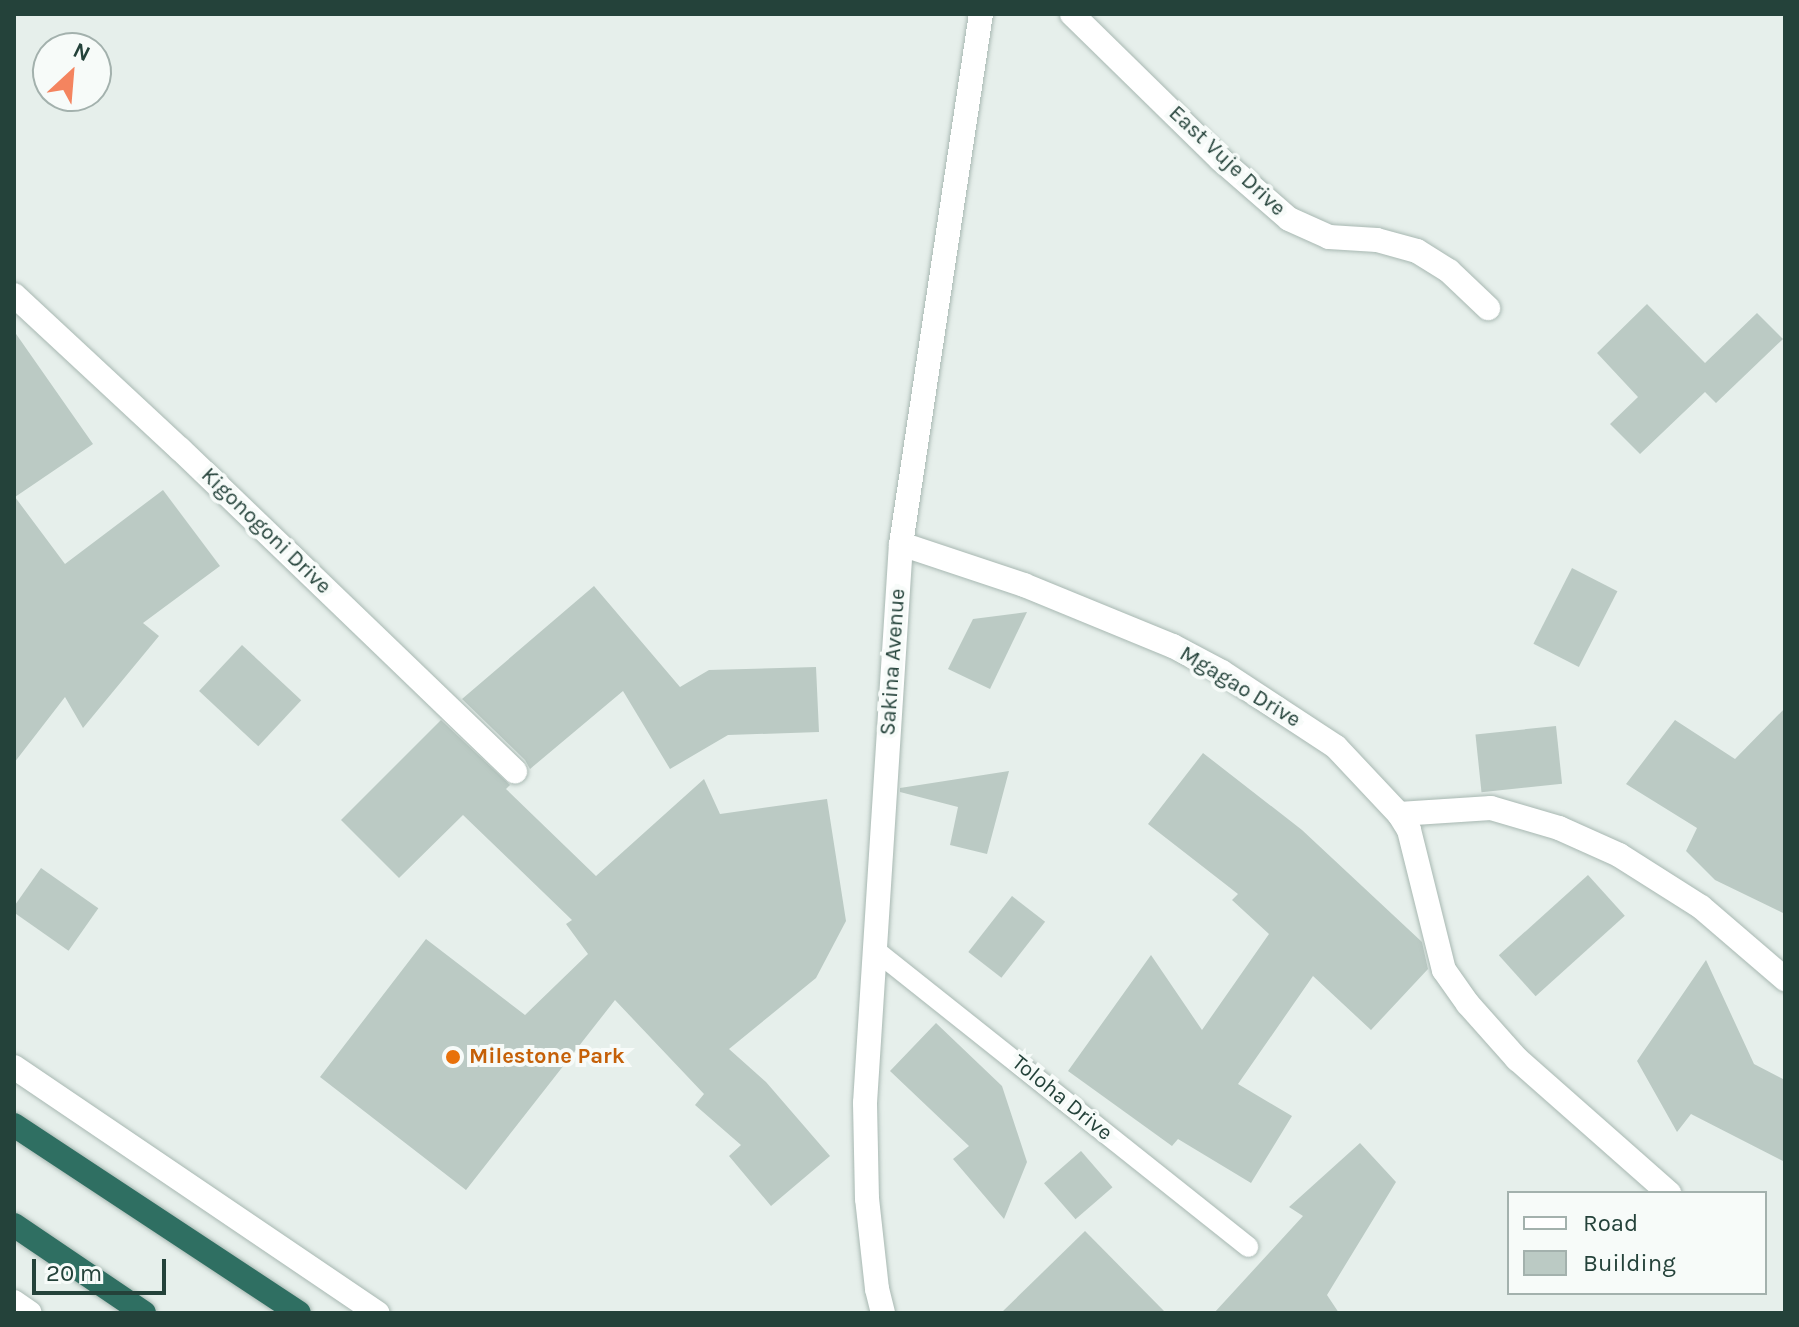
<!DOCTYPE html>
<style>
body{margin:0}
#map{position:relative;width:1799px;height:1327px;overflow:hidden;background:#e6efeb;font-family:Karla,sans-serif}
div>[style]{position:absolute}
.building>*{inset:0;background:#bbcac4;transform-origin:0 0}
.roads{filter:drop-shadow(0 0 2px #a8b8b2) drop-shadow(0 0 2px #a8b8b2)}
.lane>*{height:20px;margin:-10px;padding:0 10px;transform-origin:10px;border-radius:10px;background:#fff}
.street>*{height:24px;margin:-12px;padding:0 12px;transform-origin:12px;border-radius:12px;background:#fff}
.highway>*{height:24px;margin:-12px;padding:0 12px;transform-origin:12px;border-radius:12px;background:#2f6f62}
.dots>*{width:22px;height:22px;translate:-50% -50%;box-sizing:border-box;border:4px solid #f7fbf9;border-radius:50%}
span{translate:-50% -50%;white-space:nowrap;text-align:center;line-height:1.15;-webkit-text-stroke:8px #f7fbf9;paint-order:stroke}
.street-label{font-size:22px;color:#24423a}
.food-label{font-size:22px;color:#c56008;font-weight:700}
.left{translate:0 -50%;text-align:left}
.frame{position:absolute;inset:0;border:16px solid #24423a;pointer-events:none}
.legend{position:absolute;left:1507px;top:1191px;width:260px;height:104px;box-sizing:border-box;background:#f7fbf9;border:2px solid #a3b1ad;margin:0;padding:10px 14px;list-style:none;font-size:24px;color:#24423a}
.legend li{display:flex;align-items:center;gap:16px;height:40px}
.legend b{width:40px;border:2px solid #a3b1ad}
.north{position:absolute;left:32px;top:32px;width:80px;height:80px;box-sizing:border-box;background:#f7fbf9;border:2px solid #a3b1ad;border-radius:50%;rotate:26deg;font-size:22px;font-weight:700;line-height:32px;text-align:center;color:#24423a}
.north::after{content:'';display:block;margin:auto;width:28px;height:36px;background:#f4845f;clip-path:polygon(50% 0,100% 100%,50% 72%,0 100%)}
.scale{position:absolute;left:32px;top:1259px;width:134px;height:36px;box-sizing:border-box;border:4px solid #24423a;border-top:0;padding-left:10px;font-size:24px;line-height:28px;white-space:nowrap;color:#24423a;-webkit-text-stroke:6px #f7fbf9;paint-order:stroke}
</style>
<div id="map">
<div class="building">
<i style="clip-path:polygon(1647px 304px,1705px 363px,1757px 313px,1783px 339px,1716px 403px,1705px 392px,1640px 454px,1610px 424px,1638px 397px,1597px 353px)"></i>
<i style="clip-path:polygon(14px 331px,93px 444px,15px 497px,65px 564px,163px 490px,220px 566px,143px 623px,159px 636px,83px 728px,65px 697px,14px 763px)"></i>
<i style="left:1572px;top:568px;width:51px;height:85px;rotate:27deg"></i>
<i style="clip-path:polygon(594px 586px,680px 687px,709px 670px,816px 667px,819px 732px,728px 735px,670px 769px,623px 691px,530px 769px,525px 760px,462px 699px)"></i>
<i style="clip-path:polygon(1027px 612px,990px 689px,948px 669px,973px 619px)"></i>
<i style="left:242px;top:645px;width:81px;height:63px;rotate:43deg"></i>
<i style="clip-path:polygon(1785px 708px,1785px 914px,1715px 880px,1686px 851px,1697px 828px,1626px 784px,1675px 720px,1735px 759px)"></i>
<i style="clip-path:polygon(441px 720px,510px 785px,506px 789px,596px 876px,704px 779px,720px 814px,827px 799px,846px 921px,816px 978px,729px 1049px,766px 1082px,830px 1156px,771px 1206px,729px 1156px,741px 1145px,695px 1105px,704px 1094px,615px 1000px,466px 1190px,320px 1077px,426px 939px,525px 1015px,588px 954px,566px 924px,572px 920px,463px 815px,399px 878px,341px 820px)"></i>
<i style="left:1556px;top:726px;width:58px;height:81px;rotate:84deg"></i>
<i style="clip-path:polygon(1203px 753px,1302px 830px,1422px 942px,1428px 969px,1371px 1030px,1313px 976px,1238px 1084px,1292px 1116px,1251px 1183px,1178px 1139px,1172px 1146px,1068px 1071px,1151px 955px,1202px 1030px,1269px 934px,1232px 900px,1238px 894px,1148px 824px)"></i>
<i style="clip-path:polygon(1009px 771px,987px 854px,950px 845px,958px 807px,900px 792px,900px 788px)"></i>
<i style="left:41px;top:868px;width:70px;height:52px;rotate:35deg"></i>
<i style="left:1588px;top:875px;width:55px;height:120px;rotate:48deg"></i>
<i style="left:1012px;top:896px;width:42px;height:71px;rotate:38deg"></i>
<i style="clip-path:polygon(1706px 960px,1754px 1064px,1785px 1080px,1785px 1162px,1691px 1114px,1677px 1132px,1637px 1061px)"></i>
<i style="clip-path:polygon(936px 1023px,1002px 1086px,1027px 1162px,1004px 1219px,953px 1159px,969px 1146px,890px 1071px)"></i>
<i style="clip-path:polygon(1360px 1143px,1396px 1182px,1327px 1295px,1339px 1313px,1214px 1313px,1303px 1216px,1289px 1207px)"></i>
<i style="left:1081px;top:1151px;width:48px;height:49px;rotate:49deg"></i>
<i style="clip-path:polygon(1085px 1231px,1166px 1313px,1001px 1313px)"></i>
</div>
<div class="roads">
<div class="lane">
<i style="left:875px;top:950px;width:477px;rotate:38.5deg"></i>
</div>
<div class="street">
<i style="left:1072px;top:14px;width:207px;rotate:44.4deg"></i>
<i style="left:1220px;top:159px;width:91px;rotate:41deg"></i>
<i style="left:1289px;top:219px;width:44px;rotate:24.2deg"></i>
<i style="left:1329px;top:237px;width:48px;rotate:3.6deg"></i>
<i style="left:1377px;top:240px;width:41px;rotate:15.4deg"></i>
<i style="left:1417px;top:251px;width:38px;rotate:32deg"></i>
<i style="left:1449px;top:271px;width:54px;rotate:43.5deg"></i>
<i style="left:14px;top:295px;width:226px;rotate:42.9deg"></i>
<i style="left:180px;top:449px;width:465px;rotate:43.9deg"></i>
<i style="left:901px;top:544px;width:130px;rotate:18.4deg"></i>
<i style="left:1024px;top:585px;width:161px;rotate:22.3deg"></i>
<i style="left:1173px;top:646px;width:55px;rotate:28deg"></i>
<i style="left:1222px;top:672px;width:136px;rotate:33.3deg"></i>
<i style="left:1336px;top:747px;width:92px;rotate:46.8deg"></i>
<i style="left:1399px;top:814px;width:19px;rotate:58deg"></i>
<i style="left:1409px;top:830px;width:144px;rotate:76deg"></i>
<i style="left:1444px;top:970px;width:42px;rotate:54.8deg"></i>
<i style="left:1468px;top:1004px;width:74px;rotate:48.3deg"></i>
<i style="left:1517px;top:1059px;width:203px;rotate:41.4deg"></i>
<i style="left:1399px;top:814px;width:92px;rotate:-3.7deg"></i>
<i style="left:1491px;top:808px;width:71px;rotate:16.4deg"></i>
<i style="left:1559px;top:828px;width:66px;rotate:24.2deg"></i>
<i style="left:1619px;top:855px;width:97px;rotate:32.4deg"></i>
<i style="left:1701px;top:907px;width:111px;rotate:40.6deg"></i>
<i style="left:14px;top:1067px;width:439px;rotate:34.1deg"></i>
<i style="left:14px;top:1302px;width:19px;rotate:35deg"></i>
<i style="left:883px;top:1313px;width:25px;rotate:-104deg"></i>
<i style="left:877px;top:1289px;width:91px;rotate:-96.3deg"></i>
<i style="left:867px;top:1199px;width:96px;rotate:-91.2deg"></i>
<i style="left:865px;top:1103px;width:560px;rotate:-86.32deg"></i>
<i style="left:901px;top:544px;width:536px;rotate:-81.42deg"></i>
</div>
<div class="highway">
<i style="left:14px;top:1125px;width:341px;rotate:33.4deg"></i>
<i style="left:14px;top:1225px;width:157px;rotate:34.1deg"></i>
</div>
</div>
<div class="dots">
<i style="left:453px;top:1057px;background:#e8710a"></i>
</div>
<div class="street-label">
<span style="left:1227px;top:161px;rotate:43deg">East Vuje Drive</span>
<span style="left:266px;top:531px;rotate:44deg">Kigonogoni Drive</span>
<span style="left:893px;top:662px;rotate:-86deg">Sakina Avenue</span>
<span style="left:1240px;top:687px;rotate:31deg">Mgagao Drive</span>
<span style="left:1062px;top:1098px;rotate:39deg">Toloha Drive</span>
</div>
<div class="food-label">
<span class="left" style="left:469px;top:1057px">Milestone Park</span>
</div>
<div class="frame"></div>
<ul class="legend">
<li><b style="height:10px;background:#fff"></b>Road</li>
<li><b style="height:22px;background:#bbcac4"></b>Building</li>
</ul>
<div class="north">N</div>
<div class="scale">20 m</div>
</div>
